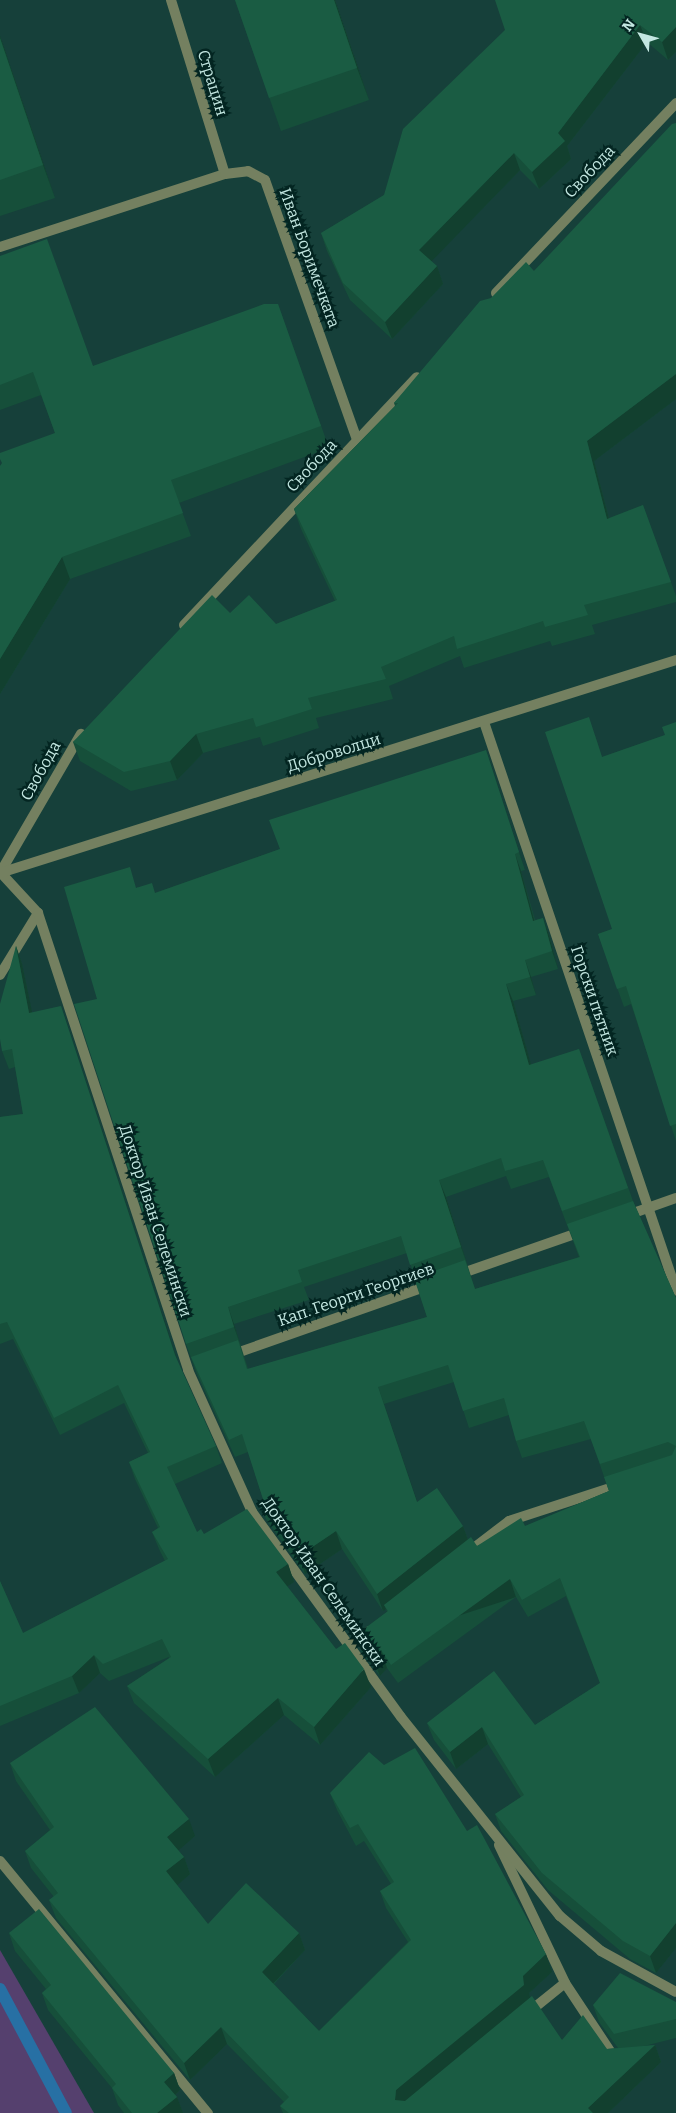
<!DOCTYPE html>
<meta charset="utf-8">
<style>
body{margin:0}
#map{position:relative;width:676px;height:2113px;overflow:hidden;background:#16403a;font-family:Bitter,serif}
div>[style]{position:absolute}
.green>*{inset:0;background:#55406e}
.stream>*{height:12px;margin:-6px;padding:0 6px;transform-origin:6px;border-radius:6px;background:#2770a4}
.service>*{height:10px;margin:-5px;padding:0 5px;transform-origin:5px;border-radius:5px;background:#748060}
.minor>*{height:10px;margin:-5px;padding:0 5px;transform-origin:5px;border-radius:5px;background:#748060}
.wall>*{inset:0;background:#164f3a}
.shaded-wall>*{inset:0;background:#12402f;transform-origin:0 0}
.building>*{inset:0;background:#1a5c43}
span{translate:-50% -50%;white-space:nowrap;text-align:center;line-height:1.15;-webkit-text-stroke:5px #032521;paint-order:stroke}
.street-label{font-size:16px;color:#c3e7e1}
.north{position:absolute;left:616px;top:10px;width:50px;height:50px;-webkit-text-stroke:4px #032521;paint-order:stroke;rotate:308deg;font-size:14px;font-weight:700;line-height:20px;text-align:center;color:#c3e7e1}
.north::after{content:'';display:block;margin:auto;width:18px;height:22px;background:#c3e7e1;clip-path:polygon(50% 0,100% 100%,50% 72%,0 100%)}
</style>
<div id="map">
<div class="green">
<i style="clip-path:polygon(0 1950px,94px 2113px,0 2113px)"></i>
</div>
<div class="stream">
<i style="left:0;top:1989px;width:140px;rotate:62deg"></i>
</div>
<div class="service">
<i style="left:171px;top:0;width:182px;rotate:72.8deg"></i>
<i style="left:0;top:975px;width:73px;rotate:-58.5deg"></i>
<i style="left:466px;top:1554px;width:54px;rotate:-37.5deg"></i>
<i style="left:509px;top:1521px;width:116px;rotate:-18.1deg"></i>
<i style="left:350px;top:1646px;width:24px;rotate:-38deg"></i>
<i style="left:499px;top:1845px;width:153px;rotate:64.4deg"></i>
<i style="left:565px;top:1983px;width:92px;rotate:56.5deg"></i>
<i style="left:0;top:1861px;width:327px;rotate:50.5deg"></i>
<i style="left:529px;top:2012px;width:46px;rotate:-38.9deg"></i>
</div>
<div class="minor">
<i style="left:0;top:247px;width:237px;rotate:-18deg"></i>
<i style="left:225px;top:174px;width:23px;rotate:-7deg"></i>
<i style="left:248px;top:171px;width:19px;rotate:28deg"></i>
<i style="left:265px;top:180px;width:276px;rotate:70.5deg"></i>
<i style="left:496px;top:293px;width:262px;rotate:-46.5deg"></i>
<i style="left:184px;top:625px;width:340px;rotate:-46.8deg"></i>
<i style="left:484px;top:722px;width:600px;rotate:71.32deg"></i>
<i style="left:0;top:872px;width:56px;rotate:47.2deg"></i>
<i style="left:38px;top:913px;width:481px;rotate:71.8deg"></i>
<i style="left:188px;top:1370px;width:156px;rotate:65.7deg"></i>
<i style="left:252px;top:1512px;width:253px;rotate:54deg"></i>
<i style="left:401px;top:1717px;width:255px;rotate:51.4deg"></i>
<i style="left:560px;top:1916px;width:54px;rotate:40.5deg"></i>
<i style="left:601px;top:1951px;width:85px;rotate:28.7deg"></i>
<i style="left:0;top:873px;width:161px;rotate:-59.8deg"></i>
<i style="left:0;top:873px;width:709px;rotate:-17.49deg"></i>
<i style="left:625px;top:1216px;width:54px;rotate:-19.4deg"></i>
<i style="left:457px;top:1275px;width:133px;rotate:-19.2deg"></i>
<i style="left:231px;top:1355px;width:211px;rotate:-19.4deg"></i>
</div>
<div class="wall">
<i style="clip-path:polygon(235px 0,335px 0,369px 100px,281px 131px)"></i>
<i style="clip-path:polygon(676px 0,676px 52px,668px 60px,647px 42px,567px 146px,571px 159px,539px 189px,520px 170px,431px 261px,437px 266px,443px 284px,392px 339px,350px 300px,327px 251px,321px 233px,384px 195px,505px 30px)"></i>
<i style="clip-path:polygon(0 36px,55px 198px,0 216px)"></i>
<i style="clip-path:polygon(676px 123px,676px 399px,594px 461px,609px 518px,643px 505px,676px 596px,676px 602px,592px 625px,595px 634px,552px 646px,550px 641px,464px 668px,460px 656px,389px 686px,393px 699px,316px 718px,319px 728px,263px 746px,260px 737px,203px 753px,177px 780px,131px 791px,80px 761px,73px 742px,230px 613px,276px 624px,335px 601px,301px 529px,294px 509px,395px 406px,394px 403px,491px 298px,534px 271px)"></i>
<i style="clip-path:polygon(0 256px,93px 366px,278px 304px,329px 448px,179px 503px,191px 536px,70px 579px,0 694px,0 466px,55px 433px,41px 395px,0 410px)"></i>
<i style="clip-path:polygon(676px 722px,676px 1141px,631px 1004px,624px 1007px,598px 934px,612px 929px,595px 735px,602px 757px,665px 735px)"></i>
<i style="clip-path:polygon(evenodd,486px 750px,525px 870px,521px 871px,535px 920px,543px 918px,549px 935px,558px 969px,531px 977px,536px 995px,513px 1001px,531px 1065px,579px 1049px,633px 1201px,676px 1298px,676px 1948px,656px 1973px,630px 1959px,548px 1890px,501px 1831px,495px 1814px,521px 1797px,488px 1744px,456px 1769px,434px 1740px,427px 1723px,535px 1725px,600px 1683px,566px 1596px,528px 1617px,516px 1597px,398px 1683px,387px 1668px,380px 1676px,362px 1652px,356px 1635px,387px 1612px,386px 1609px,383px 1611px,342px 1549px,305px 1574px,266px 1519px,259px 1502px,263px 1499px,248px 1452px,235px 1457px,197px 1374px,186px 1344px,97px 999px,137px 887px,155px 893px,280px 849px,486px 750px,506px 1176px,511px 1189px,549px 1177px,579px 1257px,475px 1289px,446px 1197px,506px 1176px,486px 750px,407px 1253px,427px 1317px,248px 1369px,234px 1324px,309px 1300px,304px 1287px,407px 1253px,486px 750px,454px 1382px,469px 1428px,509px 1415px,516px 1441px,522px 1458px,591px 1439px,609px 1491px,477px 1546px,468px 1540px,463px 1526px,417px 1502px,384px 1404px,454px 1382px)"></i>
<i style="clip-path:polygon(16px 946px,22px 964px,32px 1013px,61px 1006px,177px 1360px,216px 1446px,222px 1463px,175px 1484px,197px 1532px,288px 1564px,294px 1582px,287px 1586px,336px 1649px,371px 1687px,320px 1745px,284px 1715px,215px 1777px,134px 1703px,127px 1686px,169px 1658px,169px 1657px,109px 1681px,100px 1673px,79px 1693px,0 1726px,0 1581px,23px 1633px,165px 1561px,159px 1549px,152px 1532px,158px 1528px,135px 1479px,129px 1462px,148px 1453px,124px 1403px,60px 1435px,13px 1339px,0 1344px,0 1117px,23px 1114px,15px 1067px,9px 1069px,2px 1051px)"></i>
<i style="clip-path:polygon(10px 1763px,195px 1836px,178px 1850px,184px 1857px,190px 1874px,177px 1885px,208px 1924px,299px 1933px,305px 1950px,274px 1984px,319px 2031px,408px 1942px,386px 1908px,380px 1891px,391px 1884px,364px 1841px,356px 1846px,337px 1810px,330px 1793px,552px 1972px,529px 1993px,530px 1998px,562px 2040px,607px 2049px,618px 2048px,599px 2022px,593px 2005px,676px 2002px,676px 2038px,644px 2046px,655px 2045px,661px 2062px,608px 2113px,283px 2113px,280px 2106px,284px 2102px,227px 2044px,190px 2080px,56px 1918px,49px 1900px,54px 1897px,31px 1868px,25px 1851px,50px 1830px,16px 1781px)"></i>
<i style="clip-path:polygon(9px 1933px,174px 2073px,180px 2090px,175px 2095px,177px 2097px,183px 2113px,124px 2113px,118px 2105px,112px 2088px,48px 2010px,42px 1993px,46px 1989px,15px 1951px)"></i>
</div>
<div class="shaded-wall">
<i style="clip-path:polygon(334px 0,335px 0,369px 100px,357px 68px)"></i>
<i style="clip-path:polygon(640px 25px,647px 42px,567px 146px,571px 159px,539px 189px,532px 172px,558px 133px)"></i>
<i style="clip-path:polygon(676px 27px,676px 52px,668px 60px,662px 42px)"></i>
<i style="clip-path:polygon(0 36px,55px 198px,43px 165px,0 38px)"></i>
<i style="clip-path:polygon(514px 153px,520px 170px,425px 268px,419px 250px)"></i>
<i style="clip-path:polygon(437px 266px,443px 284px,392px 339px,385px 322px)"></i>
<i style="clip-path:polygon(676px 374px,676px 399px,594px 461px,614px 538px,607px 519px,587px 441px)"></i>
<i style="clip-path:polygon(62px 557px,70px 579px,0 694px,0 659px)"></i>
<i style="clip-path:polygon(196px 734px,203px 753px,177px 780px,170px 761px)"></i>
<i style="clip-path:polygon(486px 750px,492px 768px,525px 870px,519px 852px)"></i>
<i style="clip-path:polygon(515px 854px,521px 871px,539px 938px,533px 921px)"></i>
<i style="clip-path:polygon(543px 918px,549px 935px,558px 969px,552px 951px)"></i>
<i style="clip-path:polygon(16px 946px,22px 964px,36px 1031px,29px 1013px)"></i>
<i style="clip-path:polygon(525px 960px,531px 977px,536px 995px,530px 977px)"></i>
<i style="clip-path:polygon(506px 984px,513px 1001px,536px 1082px,529px 1065px)"></i>
<i style="clip-path:polygon(61px 1006px,67px 1024px,181px 1372px,175px 1355px)"></i>
<i style="clip-path:polygon(439px 1180px,446px 1197px,467px 1264px,461px 1247px)"></i>
<i style="clip-path:polygon(228px 1307px,234px 1324px,240px 1344px,234px 1327px)"></i>
<i style="clip-path:polygon(378px 1387px,384px 1404px,423px 1519px,417px 1502px)"></i>
<i style="clip-path:polygon(463px 1526px,469px 1543px,384px 1605px,386px 1609px,383px 1611px,377px 1594px)"></i>
<i style="clip-path:polygon(336px 1531px,342px 1549px,305px 1574px,299px 1556px)"></i>
<i style="clip-path:polygon(288px 1564px,294px 1582px,283px 1589px,276px 1572px)"></i>
<i style="left:510px;top:1579px;width:19px;height:147px;rotate:72deg"></i>
<i style="clip-path:polygon(381px 1650px,387px 1668px,380px 1676px,373px 1659px)"></i>
<i style="clip-path:polygon(94px 1655px,100px 1673px,79px 1693px,72px 1676px)"></i>
<i style="clip-path:polygon(364px 1669px,371px 1687px,320px 1745px,314px 1727px)"></i>
<i style="clip-path:polygon(278px 1698px,284px 1715px,215px 1777px,208px 1759px)"></i>
<i style="clip-path:polygon(482px 1727px,488px 1744px,456px 1769px,450px 1752px)"></i>
<i style="clip-path:polygon(189px 1819px,195px 1836px,173px 1855px,167px 1837px)"></i>
<i style="clip-path:polygon(184px 1857px,190px 1874px,173px 1889px,166px 1871px)"></i>
<i style="clip-path:polygon(676px 1923px,676px 1948px,656px 1973px,650px 1956px)"></i>
<i style="clip-path:polygon(299px 1933px,305px 1950px,268px 1989px,262px 1972px)"></i>
<i style="clip-path:polygon(546px 1954px,552px 1972px,529px 1993px,531px 2002px,402px 2113px,395px 2100px,396px 2090px)"></i>
<i style="clip-path:polygon(221px 2027px,227px 2044px,190px 2080px,184px 2063px)"></i>
<i style="clip-path:polygon(655px 2045px,661px 2062px,608px 2113px,590px 2113px,588px 2108px)"></i>
<i style="clip-path:polygon(174px 2073px,180px 2090px,171px 2099px,164px 2082px)"></i>
<i style="clip-path:polygon(177px 2097px,183px 2113px,157px 2113px)"></i>
</div>
<div class="building">
<i style="clip-path:polygon(235px 0,334px 0,357px 68px,269px 98px)"></i>
<i style="clip-path:polygon(495px 0,676px 0,676px 27px,662px 42px,640px 25px,558px 133px,565px 141px,532px 172px,514px 153px,419px 250px,437px 266px,385px 322px,343px 283px,321px 233px,384px 195px,403px 129px,505px 30px)"></i>
<i style="clip-path:polygon(0 38px,43px 165px,0 180px)"></i>
<i style="clip-path:polygon(676px 123px,676px 374px,587px 441px,607px 519px,643px 505px,671px 582px,584px 605px,588px 615px,545px 627px,543px 621px,457px 649px,454px 636px,381px 667px,386px 679px,308px 698px,312px 709px,256px 727px,253px 718px,196px 734px,170px 761px,124px 772px,73px 742px,212px 595px,230px 613px,249px 595px,276px 624px,337px 600px,294px 509px,398px 403px,394px 403px,480px 301px,491px 298px,526px 262px,534px 271px,672px 124px)"></i>
<i style="clip-path:polygon(47px 239px,93px 366px,264px 304px,278px 304px,321px 426px,171px 480px,183px 513px,62px 557px,0 659px,0 466px,2px 463px,0 459px,0 453px,55px 433px,33px 372px,0 385px,0 256px)"></i>
<i style="clip-path:polygon(589px 717px,602px 757px,665px 735px,662px 727px,676px 722px,676px 1124px,670px 1126px,626px 986px,617px 989px,598px 934px,612px 929px,545px 732px)"></i>
<i style="clip-path:polygon(486px 750px,519px 852px,515px 854px,533px 921px,543px 918px,552px 951px,525px 960px,530px 977px,506px 984px,529px 1065px,579px 1049px,628px 1188px,562px 1211px,543px 1160px,505px 1171px,501px 1158px,439px 1180px,461px 1247px,410px 1265px,401px 1236px,298px 1270px,302px 1282px,228px 1307px,234px 1327px,186px 1344px,74px 1004px,97px 999px,64px 887px,130px 867px,136px 888px,152px 883px,155px 893px,280px 849px,269px 820px)"></i>
<i style="clip-path:polygon(16px 946px,29px 1013px,61px 1006px,175px 1355px,216px 1446px,167px 1467px,197px 1532px,201px 1529px,204px 1534px,247px 1509px,288px 1564px,276px 1572px,336px 1649px,345px 1643px,364px 1669px,314px 1727px,278px 1698px,208px 1759px,127px 1686px,171px 1657px,162px 1639px,103px 1664px,94px 1655px,72px 1676px,0 1706px,0 1581px,23px 1633px,168px 1559px,152px 1532px,160px 1527px,129px 1462px,150px 1452px,118px 1385px,54px 1418px,7px 1322px,0 1324px,0 1117px,23px 1114px,12px 1049px,2px 1051px,0 1039px,0 1004px)"></i>
<i style="clip-path:polygon(633px 1201px,676px 1298px,676px 1923px,650px 1956px,623px 1941px,542px 1873px,495px 1814px,524px 1795px,482px 1727px,450px 1752px,427px 1723px,494px 1671px,535px 1725px,600px 1683px,560px 1578px,522px 1600px,510px 1579px,391px 1665px,381px 1650px,373px 1659px,356px 1635px,388px 1611px,384px 1605px,471px 1537px,477px 1546px,521px 1518px,525px 1526px,609px 1491px,604px 1477px,672px 1455px,676px 1446px,668px 1442px,600px 1464px,584px 1421px,516px 1441px,504px 1398px,463px 1411px,448px 1365px,378px 1387px,417px 1502px,437px 1488px,463px 1526px,377px 1594px,336px 1531px,299px 1556px,259px 1502px,263px 1499px,242px 1434px,229px 1440px,191px 1357px,238px 1340px,247px 1369px,427px 1317px,414px 1278px,465px 1260px,475px 1289px,580px 1257px,567px 1224px)"></i>
<i style="clip-path:polygon(95px 1707px,189px 1819px,167px 1837px,184px 1857px,166px 1871px,208px 1924px,246px 1883px,299px 1933px,262px 1972px,319px 2031px,411px 1940px,380px 1891px,394px 1882px,358px 1824px,350px 1828px,330px 1793px,369px 1752px,384px 1765px,415px 1748px,467px 1831px,477px 1825px,546px 1954px,523px 1976px,524px 1985px,396px 2090px,395px 2100px,405px 2101px,532px 1996px,562px 2040px,583px 2015px,607px 2049px,655px 2045px,588px 2108px,593px 2113px,289px 2113px,280px 2106px,289px 2097px,221px 2027px,184px 2063px,49px 1900px,58px 1893px,25px 1851px,54px 1827px,10px 1763px)"></i>
<i style="clip-path:polygon(39px 1909px,174px 2073px,164px 2082px,177px 2097px,157px 2113px,132px 2113px,112px 2088px,116px 2084px,42px 1993px,51px 1985px,9px 1933px)"></i>
<i style="clip-path:polygon(620px 1973px,676px 2002px,676px 2019px,614px 2034px,593px 2005px)"></i>
</div>
<div class="street-label">
<span style="left:212px;top:83px;rotate:73deg">Страцин</span>
<span style="left:590px;top:172px;rotate:-47deg">Свобода</span>
<span style="left:309px;top:258px;rotate:70deg">Иван Боримечката</span>
<span style="left:312px;top:466px;rotate:-47deg">Свобода</span>
<span style="left:334px;top:753px;rotate:-17deg">Доброволци</span>
<span style="left:41px;top:771px;rotate:-61deg">Свобода</span>
<span style="left:594px;top:1001px;rotate:71deg">Горски пътник</span>
<span style="left:155px;top:1221px;rotate:72deg">Доктор Иван Селемински</span>
<span style="left:356px;top:1295px;rotate:-19deg">Кап. Георги Георгиев</span>
<span style="left:323px;top:1582px;rotate:55deg">Доктор Иван Селемински</span>
</div>
<div class="north">N</div>
</div>
